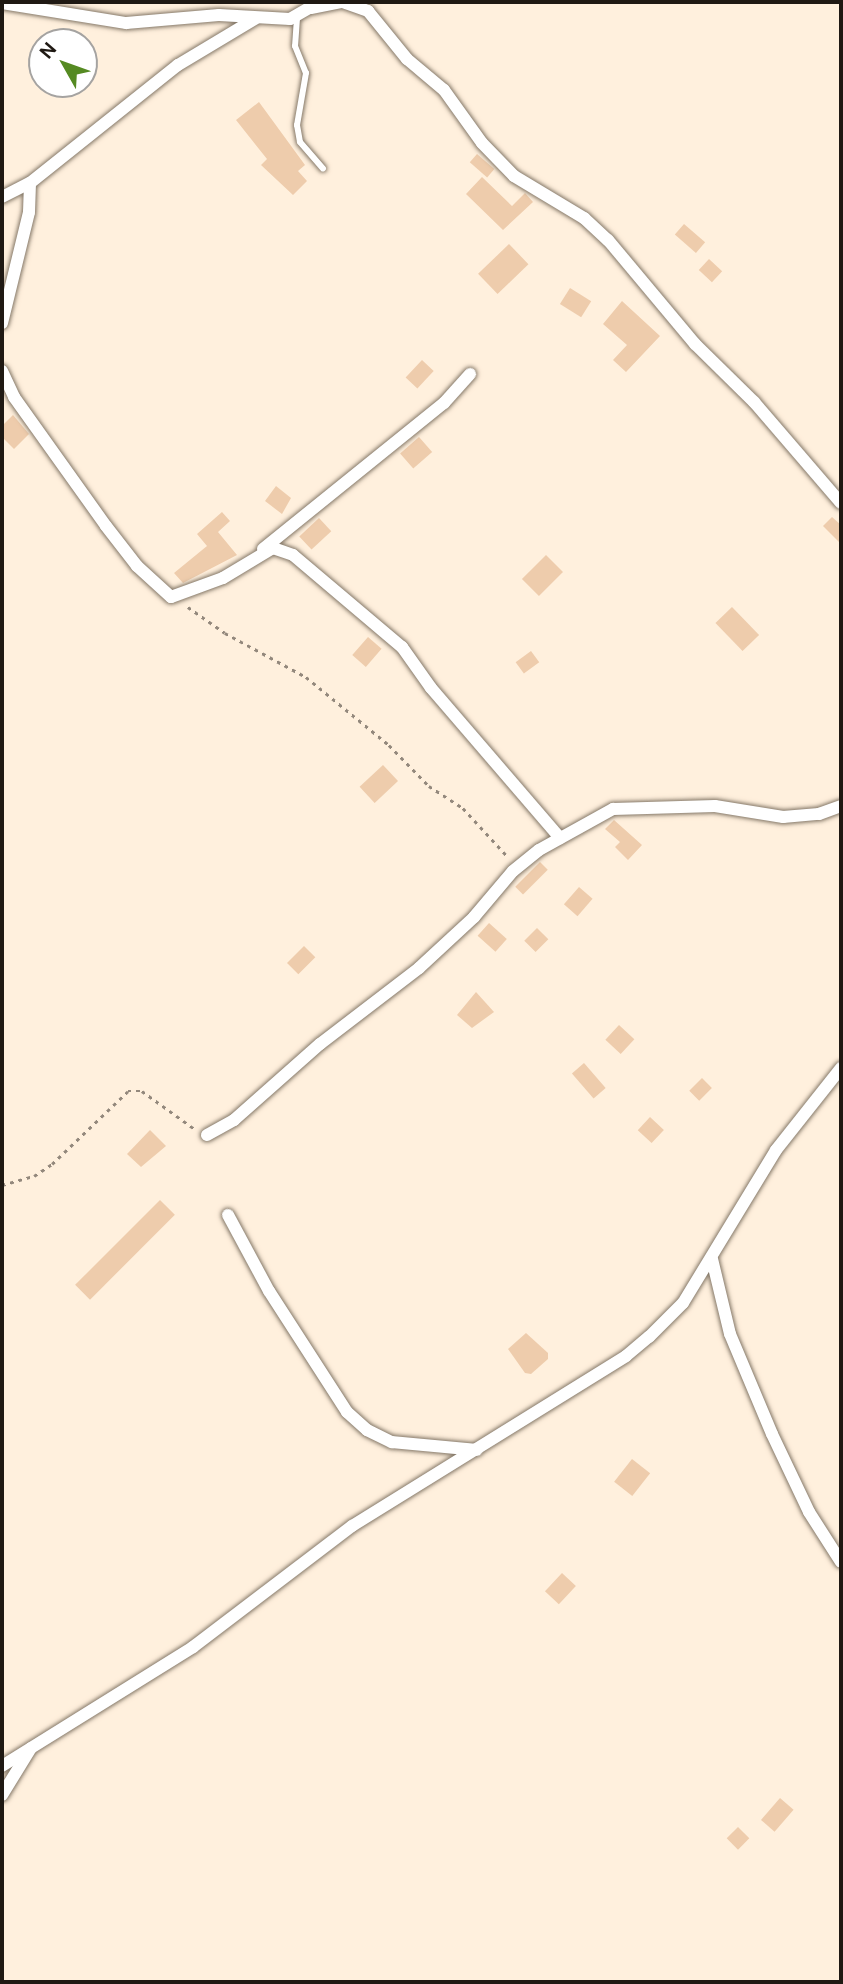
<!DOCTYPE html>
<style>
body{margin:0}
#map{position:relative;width:843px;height:1984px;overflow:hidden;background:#fff0dd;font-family:"DM Sans",sans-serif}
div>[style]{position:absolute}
.building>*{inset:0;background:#eeccac;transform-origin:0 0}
.path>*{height:2.5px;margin-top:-1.25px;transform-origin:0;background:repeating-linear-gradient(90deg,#93887c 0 3.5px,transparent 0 8.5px)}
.roads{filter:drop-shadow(0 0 2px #857868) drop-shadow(0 0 2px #857868)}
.lane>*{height:6px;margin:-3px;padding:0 3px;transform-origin:3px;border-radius:3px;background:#fff}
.street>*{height:12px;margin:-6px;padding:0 6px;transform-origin:6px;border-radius:6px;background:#fff}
span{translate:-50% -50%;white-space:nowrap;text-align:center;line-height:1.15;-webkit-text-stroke:7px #fff;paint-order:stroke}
.frame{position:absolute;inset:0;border:4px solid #1f1913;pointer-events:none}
.north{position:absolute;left:28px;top:28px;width:70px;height:70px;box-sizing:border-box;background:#fff;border:2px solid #a5a3a1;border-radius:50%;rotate:310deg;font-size:19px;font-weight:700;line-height:28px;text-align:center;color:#1f1913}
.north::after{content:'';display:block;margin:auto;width:24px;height:32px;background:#558a22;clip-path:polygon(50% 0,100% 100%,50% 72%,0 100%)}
</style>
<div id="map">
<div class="building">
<i style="clip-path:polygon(259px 102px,305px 165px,298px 171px,307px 181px,293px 195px,261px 165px,267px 159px,236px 120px)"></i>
<i style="left:477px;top:154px;width:23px;height:11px;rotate:41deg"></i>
<i style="clip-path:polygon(482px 177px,512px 206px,525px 193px,533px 202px,503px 230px,466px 194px)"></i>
<i style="left:684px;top:224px;width:28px;height:14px;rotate:41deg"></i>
<i style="left:509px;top:244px;width:28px;height:43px;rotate:46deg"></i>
<i style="left:709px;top:259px;width:18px;height:15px;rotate:43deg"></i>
<i style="left:570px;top:288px;width:25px;height:19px;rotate:32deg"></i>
<i style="clip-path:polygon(622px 301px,660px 336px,626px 372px,613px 360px,627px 345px,603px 324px)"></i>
<i style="left:422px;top:360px;width:16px;height:24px;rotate:43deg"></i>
<i style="clip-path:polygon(13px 415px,29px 434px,14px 449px,2px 437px,2px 426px)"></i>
<i style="left:419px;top:437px;width:20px;height:25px;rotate:49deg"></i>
<i style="clip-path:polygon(276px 486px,291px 498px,282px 514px,265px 501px)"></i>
<i style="clip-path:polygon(222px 512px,230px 521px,218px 532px,237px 555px,183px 583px,174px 573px,207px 546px,197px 534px)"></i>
<i style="clip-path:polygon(832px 517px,841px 525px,841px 544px,823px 526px)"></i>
<i style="left:319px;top:518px;width:18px;height:27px;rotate:47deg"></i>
<i style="left:546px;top:555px;width:24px;height:34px;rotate:45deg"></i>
<i style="left:732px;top:607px;width:39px;height:23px;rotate:46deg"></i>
<i style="left:368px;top:637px;width:18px;height:24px;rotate:41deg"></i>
<i style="left:531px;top:651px;width:14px;height:19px;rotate:54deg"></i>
<i style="left:383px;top:765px;width:22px;height:32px;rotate:47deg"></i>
<i style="clip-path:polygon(614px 820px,642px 845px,628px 860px,615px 847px,620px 842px,605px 829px)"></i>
<i style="left:540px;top:862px;width:11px;height:35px;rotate:45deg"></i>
<i style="left:579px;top:887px;width:18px;height:23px;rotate:41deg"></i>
<i style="left:489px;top:923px;width:24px;height:17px;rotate:42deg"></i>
<i style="left:537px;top:928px;width:16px;height:18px;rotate:45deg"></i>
<i style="left:304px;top:946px;width:16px;height:24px;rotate:45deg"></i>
<i style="clip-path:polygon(476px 992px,494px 1012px,472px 1028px,457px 1015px)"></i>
<i style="left:619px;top:1025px;width:21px;height:20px;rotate:43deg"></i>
<i style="left:584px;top:1063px;width:33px;height:16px;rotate:49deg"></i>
<i style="left:702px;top:1078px;width:14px;height:18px;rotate:45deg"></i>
<i style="left:650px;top:1117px;width:19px;height:18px;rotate:43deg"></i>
<i style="clip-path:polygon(150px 1130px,166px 1146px,141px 1167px,127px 1154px)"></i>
<i style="left:160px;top:1200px;width:21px;height:120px;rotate:45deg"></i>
<i style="clip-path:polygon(526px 1333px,548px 1353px,548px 1359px,531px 1374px,525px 1373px,508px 1349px)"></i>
<i style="left:632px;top:1459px;width:23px;height:29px;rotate:38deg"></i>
<i style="left:562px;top:1573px;width:19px;height:25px;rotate:43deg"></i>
<i style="left:780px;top:1798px;width:18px;height:29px;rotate:41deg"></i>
<i style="left:738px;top:1827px;width:16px;height:16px;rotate:45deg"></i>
</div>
<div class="path">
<i style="left:188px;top:607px;width:45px;rotate:35.1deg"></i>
<i style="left:225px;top:633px;width:92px;rotate:28.5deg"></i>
<i style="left:306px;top:677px;width:107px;rotate:39.3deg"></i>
<i style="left:389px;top:745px;width:57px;rotate:45.7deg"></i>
<i style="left:429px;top:786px;width:40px;rotate:32.9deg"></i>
<i style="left:463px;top:808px;width:67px;rotate:47.4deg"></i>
<i style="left:2px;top:1185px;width:33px;rotate:-16deg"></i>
<i style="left:34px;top:1176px;width:22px;rotate:-34deg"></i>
<i style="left:52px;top:1164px;width:105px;rotate:-43.8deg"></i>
<i style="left:128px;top:1091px;width:14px"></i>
<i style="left:142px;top:1091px;width:67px;rotate:35.8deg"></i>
</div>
<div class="roads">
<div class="lane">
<i style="left:297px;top:18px;width:28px;rotate:94deg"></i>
<i style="left:295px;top:46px;width:29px;rotate:68deg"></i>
<i style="left:306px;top:73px;width:53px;rotate:99.8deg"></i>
<i style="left:297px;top:125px;width:17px;rotate:80deg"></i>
<i style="left:300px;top:142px;width:35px;rotate:49deg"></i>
</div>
<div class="street">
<i style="left:2px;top:3px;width:126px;rotate:9.2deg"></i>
<i style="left:126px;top:23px;width:93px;rotate:-4.9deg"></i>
<i style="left:219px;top:15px;width:71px;rotate:3.2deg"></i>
<i style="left:290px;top:19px;width:30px;rotate:-30deg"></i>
<i style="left:311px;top:8px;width:33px;rotate:-11deg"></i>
<i style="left:343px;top:2px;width:27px;rotate:20deg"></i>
<i style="left:368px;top:11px;width:62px;rotate:50.9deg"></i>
<i style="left:407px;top:59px;width:48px;rotate:40deg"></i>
<i style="left:444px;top:90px;width:65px;rotate:54.4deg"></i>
<i style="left:482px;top:143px;width:46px;rotate:45.9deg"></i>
<i style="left:514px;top:176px;width:82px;rotate:31deg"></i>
<i style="left:584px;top:218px;width:33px;rotate:43deg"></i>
<i style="left:608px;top:240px;width:136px;rotate:50.1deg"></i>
<i style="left:695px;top:344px;width:83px;rotate:44.5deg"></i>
<i style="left:754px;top:402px;width:133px;rotate:49.3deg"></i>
<i style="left:2px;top:197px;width:31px;rotate:-27deg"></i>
<i style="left:30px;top:183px;width:189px;rotate:-38.6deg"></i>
<i style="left:178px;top:65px;width:90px;rotate:-30.9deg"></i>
<i style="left:2px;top:323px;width:114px;rotate:-76.3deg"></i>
<i style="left:29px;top:212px;width:29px;rotate:-88deg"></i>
<i style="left:2px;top:371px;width:29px;rotate:65deg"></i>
<i style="left:14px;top:397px;width:158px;rotate:54.5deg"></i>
<i style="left:106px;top:526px;width:51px;rotate:52.2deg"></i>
<i style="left:137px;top:566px;width:46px;rotate:42.4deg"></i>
<i style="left:171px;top:597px;width:55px;rotate:-20.1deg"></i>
<i style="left:223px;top:578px;width:58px;rotate:-31deg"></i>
<i style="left:273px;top:548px;width:21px;rotate:19deg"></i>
<i style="left:293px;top:555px;width:143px;rotate:40.2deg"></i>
<i style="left:402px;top:647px;width:50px;rotate:54.7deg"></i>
<i style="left:431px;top:688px;width:198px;rotate:49.3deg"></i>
<i style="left:263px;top:549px;width:233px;rotate:-38.9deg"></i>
<i style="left:444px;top:403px;width:39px;rotate:-48deg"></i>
<i style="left:207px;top:1135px;width:31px;rotate:-29deg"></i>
<i style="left:234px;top:1120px;width:115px;rotate:-41.5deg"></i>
<i style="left:320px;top:1044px;width:125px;rotate:-37.5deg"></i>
<i style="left:419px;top:968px;width:75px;rotate:-42.8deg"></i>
<i style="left:474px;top:917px;width:60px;rotate:-49.7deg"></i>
<i style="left:513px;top:871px;width:33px;rotate:-39deg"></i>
<i style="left:539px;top:850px;width:85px;rotate:-29deg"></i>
<i style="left:613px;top:809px;width:102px;rotate:-1.7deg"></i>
<i style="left:715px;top:806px;width:69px;rotate:9.2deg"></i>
<i style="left:783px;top:817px;width:36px;rotate:-5deg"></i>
<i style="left:819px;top:814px;width:23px;rotate:-20deg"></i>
<i style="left:228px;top:1215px;width:86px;rotate:61.7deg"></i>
<i style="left:269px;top:1291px;width:144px;rotate:57.2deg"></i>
<i style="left:347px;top:1412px;width:27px;rotate:42deg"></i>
<i style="left:367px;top:1430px;width:28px;rotate:26deg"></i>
<i style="left:392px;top:1442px;width:85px;rotate:5.4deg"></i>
<i style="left:712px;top:1259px;width:77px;rotate:76.5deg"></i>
<i style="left:730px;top:1334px;width:108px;rotate:67.2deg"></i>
<i style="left:772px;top:1434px;width:86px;rotate:64.6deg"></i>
<i style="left:809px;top:1512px;width:59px;rotate:57.4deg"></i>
<i style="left:2px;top:1766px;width:225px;rotate:-31.9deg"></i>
<i style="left:193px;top:1647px;width:200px;rotate:-37.3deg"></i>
<i style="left:352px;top:1526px;width:322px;rotate:-31.8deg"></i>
<i style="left:626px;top:1356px;width:30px;rotate:-40deg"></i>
<i style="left:649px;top:1337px;width:48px;rotate:-45deg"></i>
<i style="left:683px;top:1303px;width:179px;rotate:-58.7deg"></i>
<i style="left:776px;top:1150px;width:105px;rotate:-51.6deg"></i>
<i style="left:2px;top:1795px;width:55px;rotate:-58.3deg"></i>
</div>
</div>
<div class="frame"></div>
<div class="north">N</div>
</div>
